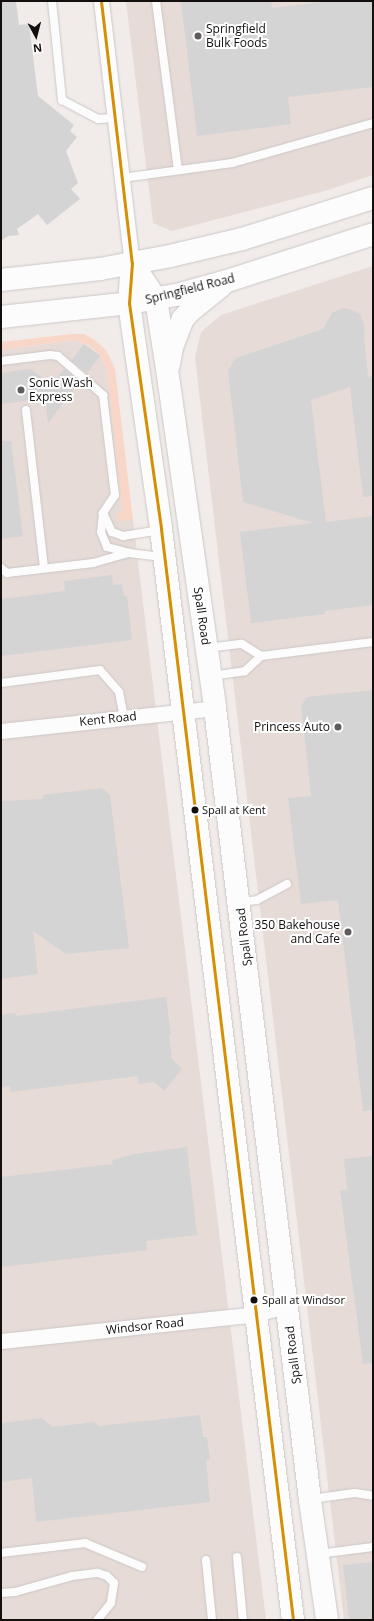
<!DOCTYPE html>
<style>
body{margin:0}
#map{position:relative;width:374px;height:1621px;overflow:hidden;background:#f1ecea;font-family:"Open Sans",sans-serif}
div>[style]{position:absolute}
.built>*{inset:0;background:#e6dbd7}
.green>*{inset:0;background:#f8d6c8}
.building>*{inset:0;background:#d5d4d4;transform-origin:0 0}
.roads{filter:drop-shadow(0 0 1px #cbc7c6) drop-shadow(0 0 1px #cbc7c6)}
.lane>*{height:8px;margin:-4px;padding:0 4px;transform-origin:4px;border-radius:4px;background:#fdfcfc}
.street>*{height:15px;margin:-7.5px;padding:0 7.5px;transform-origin:7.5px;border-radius:7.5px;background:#fdfcfc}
.secondary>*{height:22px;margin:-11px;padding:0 11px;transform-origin:11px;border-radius:11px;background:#fdfcfc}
.bus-1>*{height:3px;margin:-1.5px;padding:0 1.5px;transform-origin:1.5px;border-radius:1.5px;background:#d58f02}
.dots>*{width:11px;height:11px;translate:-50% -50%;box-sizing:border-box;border:2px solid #fff;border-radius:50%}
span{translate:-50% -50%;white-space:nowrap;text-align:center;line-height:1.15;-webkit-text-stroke:4px #fff;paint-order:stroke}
.bus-label{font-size:11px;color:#120f0e}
.left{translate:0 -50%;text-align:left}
.poi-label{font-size:12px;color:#120f0e}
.right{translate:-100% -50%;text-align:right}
.street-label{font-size:12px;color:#120f0e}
.frame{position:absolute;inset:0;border:2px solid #120f0e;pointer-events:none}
.north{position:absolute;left:16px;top:16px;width:40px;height:40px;-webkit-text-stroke:3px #fff;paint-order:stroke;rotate:173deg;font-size:11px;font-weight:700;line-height:16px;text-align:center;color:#120f0e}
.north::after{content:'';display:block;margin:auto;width:14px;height:18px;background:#120f0e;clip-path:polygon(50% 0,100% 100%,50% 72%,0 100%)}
</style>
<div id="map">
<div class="built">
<i style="clip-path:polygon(126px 1px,373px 1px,373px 175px,328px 190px,172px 231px,153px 223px)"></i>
<i style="clip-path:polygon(373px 266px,373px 1620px,344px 1620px,195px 358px,201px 332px,221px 315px)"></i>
<i style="clip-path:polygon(74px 340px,90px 347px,100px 355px,107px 371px,122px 511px,117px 513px,118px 520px,133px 520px,266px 1620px,1px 1620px,1px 350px)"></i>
</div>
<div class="green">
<i style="clip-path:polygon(72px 334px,84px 334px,95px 340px,106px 350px,115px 369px,133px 520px,118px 521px,117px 513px,122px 511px,107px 371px,100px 355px,90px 346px,74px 340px,1px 350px,1px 342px)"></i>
</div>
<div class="building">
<i style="clip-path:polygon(1px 1px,16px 1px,19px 25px,29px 24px,38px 96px,74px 125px,70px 131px,77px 137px,66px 151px,78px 183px,71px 189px,80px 199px,47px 225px,38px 214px,17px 229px,19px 235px,8px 236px,1px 241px)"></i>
<i style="clip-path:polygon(181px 1px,271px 1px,272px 8px,331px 1px,373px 1px,373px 87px,288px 97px,291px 124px,197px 136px)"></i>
<i style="clip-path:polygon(343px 308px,349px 309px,360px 314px,365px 328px,364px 337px,368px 377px,373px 376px,373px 496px,363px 497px,350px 387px,311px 400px,326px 522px,373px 516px,373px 605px,325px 611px,325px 614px,251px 623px,240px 532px,313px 523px,243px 502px,228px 371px,234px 360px,239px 357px,323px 329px,332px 313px)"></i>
<i style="left:84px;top:344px;width:20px;height:21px;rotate:37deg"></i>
<i style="clip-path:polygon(30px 369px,52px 384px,64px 369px,80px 382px,48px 423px,45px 398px,1px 404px,1px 373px)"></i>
<i style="clip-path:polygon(1px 441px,11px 441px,23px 536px,1px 539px)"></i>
<i style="clip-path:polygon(112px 575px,113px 585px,122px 584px,124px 596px,127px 596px,132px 640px,1px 656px,1px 599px,65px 591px,64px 581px)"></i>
<i style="clip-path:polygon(373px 690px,373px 1110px,363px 1111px,338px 900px,301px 904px,288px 798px,311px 796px,301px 706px,307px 697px)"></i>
<i style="clip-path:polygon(102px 788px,110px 795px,129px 948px,66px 954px,33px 931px,38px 974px,1px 979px,1px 801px,43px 799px,43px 795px)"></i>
<i style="clip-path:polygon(166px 997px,171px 1035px,169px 1035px,172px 1059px,182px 1069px,164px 1091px,154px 1082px,139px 1084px,138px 1076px,11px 1092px,10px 1086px,1px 1087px,1px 1015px,16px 1013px,16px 1016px)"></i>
<i style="clip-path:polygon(187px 1147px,197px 1235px,146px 1241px,147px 1250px,1px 1267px,1px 1177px,113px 1164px,112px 1160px,134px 1154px)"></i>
<i style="clip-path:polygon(373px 1156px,373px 1363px,363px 1364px,340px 1190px,347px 1190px,344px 1159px)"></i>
<i style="clip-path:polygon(200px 1415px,203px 1437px,207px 1437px,210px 1459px,206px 1460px,210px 1502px,36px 1522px,32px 1478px,1px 1482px,1px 1423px,42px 1418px,53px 1427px,94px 1422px,99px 1426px)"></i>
<i style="clip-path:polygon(373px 1562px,373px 1620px,349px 1620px,343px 1565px)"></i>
</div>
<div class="roads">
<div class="lane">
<i style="left:52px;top:1px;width:100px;rotate:84.2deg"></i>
<i style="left:62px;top:100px;width:41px;rotate:27.8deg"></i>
<i style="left:98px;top:119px;width:17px;rotate:-3deg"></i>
<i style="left:156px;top:1px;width:170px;rotate:82.6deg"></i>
<i style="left:122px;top:178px;width:111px;rotate:-7.8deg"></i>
<i style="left:232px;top:163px;width:147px;rotate:-15.8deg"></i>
<i style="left:1px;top:361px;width:49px;rotate:-7deg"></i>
<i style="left:50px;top:355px;width:8px;rotate:7deg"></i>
<i style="left:58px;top:356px;width:60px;rotate:40.9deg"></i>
<i style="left:103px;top:395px;width:101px;rotate:83.2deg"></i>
<i style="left:115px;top:495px;width:22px;rotate:124deg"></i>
<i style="left:103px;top:513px;width:21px;rotate:65deg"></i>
<i style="left:112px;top:532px;width:12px;rotate:20deg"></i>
<i style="left:123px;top:536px;width:38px;rotate:-9deg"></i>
<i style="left:26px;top:410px;width:159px;rotate:83.5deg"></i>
<i style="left:103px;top:514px;width:18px;rotate:96deg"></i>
<i style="left:101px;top:532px;width:16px;rotate:68deg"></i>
<i style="left:107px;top:547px;width:23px;rotate:15deg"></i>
<i style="left:129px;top:553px;width:33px;rotate:7deg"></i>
<i style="left:1px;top:568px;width:8px;rotate:40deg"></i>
<i style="left:7px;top:573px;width:87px;rotate:-6.6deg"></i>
<i style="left:93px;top:563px;width:37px;rotate:-16deg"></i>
<i style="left:207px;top:648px;width:35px;rotate:-7deg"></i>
<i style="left:242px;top:644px;width:22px;rotate:32deg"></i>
<i style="left:211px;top:676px;width:34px;rotate:-8deg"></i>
<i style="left:245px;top:671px;width:22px;rotate:-43deg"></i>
<i style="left:261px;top:656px;width:113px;rotate:-7.1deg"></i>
<i style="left:1px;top:683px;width:100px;rotate:-7.5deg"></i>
<i style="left:100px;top:670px;width:29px;rotate:49deg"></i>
<i style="left:119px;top:692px;width:25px;rotate:79deg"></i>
<i style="left:239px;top:902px;width:18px;rotate:-6deg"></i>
<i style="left:257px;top:900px;width:34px;rotate:-28deg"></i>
<i style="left:311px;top:1499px;width:44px;rotate:-7.8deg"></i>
<i style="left:355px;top:1493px;width:18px;rotate:9deg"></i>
<i style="left:1px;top:1553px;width:85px;rotate:-6.8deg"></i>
<i style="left:85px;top:1543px;width:62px;rotate:22.8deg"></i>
<i style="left:318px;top:1554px;width:55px;rotate:-7.3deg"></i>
<i style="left:237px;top:1557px;width:63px;rotate:84.6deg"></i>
<i style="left:206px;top:1560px;width:60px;rotate:84.3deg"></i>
<i style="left:1px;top:1593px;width:14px;rotate:-4deg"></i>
<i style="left:15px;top:1592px;width:59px;rotate:-15.7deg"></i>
<i style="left:72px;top:1576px;width:26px;rotate:-7deg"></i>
<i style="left:98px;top:1573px;width:9px;rotate:18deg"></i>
<i style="left:107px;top:1576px;width:10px;rotate:45deg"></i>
<i style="left:114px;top:1583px;width:20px;rotate:99deg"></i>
<i style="left:111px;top:1603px;width:22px;rotate:129deg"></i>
</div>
<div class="street">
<i style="left:101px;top:1px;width:264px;rotate:83.3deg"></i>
<i style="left:1px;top:731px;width:215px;rotate:-6.1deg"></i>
<i style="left:1px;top:1341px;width:256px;rotate:-6deg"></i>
<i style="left:256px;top:1314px;width:32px;rotate:-16deg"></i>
</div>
<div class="secondary">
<i style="left:132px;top:263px;width:43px;rotate:56.3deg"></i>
<i style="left:156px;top:299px;width:71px;rotate:81.1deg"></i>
<i style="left:167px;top:369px;width:342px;rotate:81.9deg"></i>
<i style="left:215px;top:708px;width:798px;rotate:83.16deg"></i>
<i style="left:310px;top:1500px;width:121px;rotate:81.9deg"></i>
<i style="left:132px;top:263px;width:40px;rotate:94.3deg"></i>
<i style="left:129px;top:303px;width:228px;rotate:81.9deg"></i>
<i style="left:161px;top:529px;width:1099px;rotate:83.1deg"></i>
<i style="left:1px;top:280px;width:100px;rotate:-6.3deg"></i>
<i style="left:100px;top:269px;width:71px;rotate:-10.5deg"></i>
<i style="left:170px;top:256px;width:74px;rotate:-13.3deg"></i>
<i style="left:242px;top:239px;width:137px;rotate:-17.4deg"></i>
<i style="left:1px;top:317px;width:129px;rotate:-6.2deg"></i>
<i style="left:129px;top:303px;width:48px;rotate:-9.7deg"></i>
<i style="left:176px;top:295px;width:53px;rotate:-15.4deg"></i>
<i style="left:227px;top:281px;width:153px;rotate:-17.8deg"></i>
<i style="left:169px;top:364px;width:17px;rotate:-80deg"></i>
<i style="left:172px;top:347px;width:30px;rotate:-69deg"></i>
<i style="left:183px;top:319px;width:11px;rotate:-49deg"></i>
<i style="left:190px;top:311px;width:40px;rotate:-39deg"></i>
</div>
</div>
<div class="bus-1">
<i style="left:101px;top:1px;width:264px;rotate:83.3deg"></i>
<i style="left:132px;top:263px;width:40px;rotate:94.3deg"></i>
<i style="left:129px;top:303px;width:228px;rotate:81.9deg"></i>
<i style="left:161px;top:529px;width:1099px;rotate:83.1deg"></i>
</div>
<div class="dots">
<i style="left:198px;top:36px;background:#605c5b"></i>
<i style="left:21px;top:390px;background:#605c5b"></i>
<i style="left:338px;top:727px;background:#605c5b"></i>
<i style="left:195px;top:810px;background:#120f0e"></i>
<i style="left:348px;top:932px;background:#605c5b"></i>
<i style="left:254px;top:1300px;background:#120f0e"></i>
</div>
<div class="bus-label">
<span class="left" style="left:202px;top:810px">Spall at Kent</span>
<span class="left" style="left:262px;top:1300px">Spall at Windsor</span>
</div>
<div class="poi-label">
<span class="left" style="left:206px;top:36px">Springfield<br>Bulk Foods</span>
<span class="left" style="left:29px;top:390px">Sonic Wash<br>Express</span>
<span class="right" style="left:330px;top:727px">Princess Auto</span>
<span class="right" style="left:340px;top:932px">350 Bakehouse<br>and Cafe</span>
</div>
<div class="street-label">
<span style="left:190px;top:289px;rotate:-14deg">Springfield Road</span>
<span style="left:202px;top:616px;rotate:82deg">Spall Road</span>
<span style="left:108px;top:719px;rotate:-6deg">Kent Road</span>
<span style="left:244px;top:937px;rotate:-97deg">Spall Road</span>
<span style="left:145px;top:1326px;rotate:-6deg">Windsor Road</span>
<span style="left:293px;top:1355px;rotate:-97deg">Spall Road</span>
</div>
<div class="frame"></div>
<div class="north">N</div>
</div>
